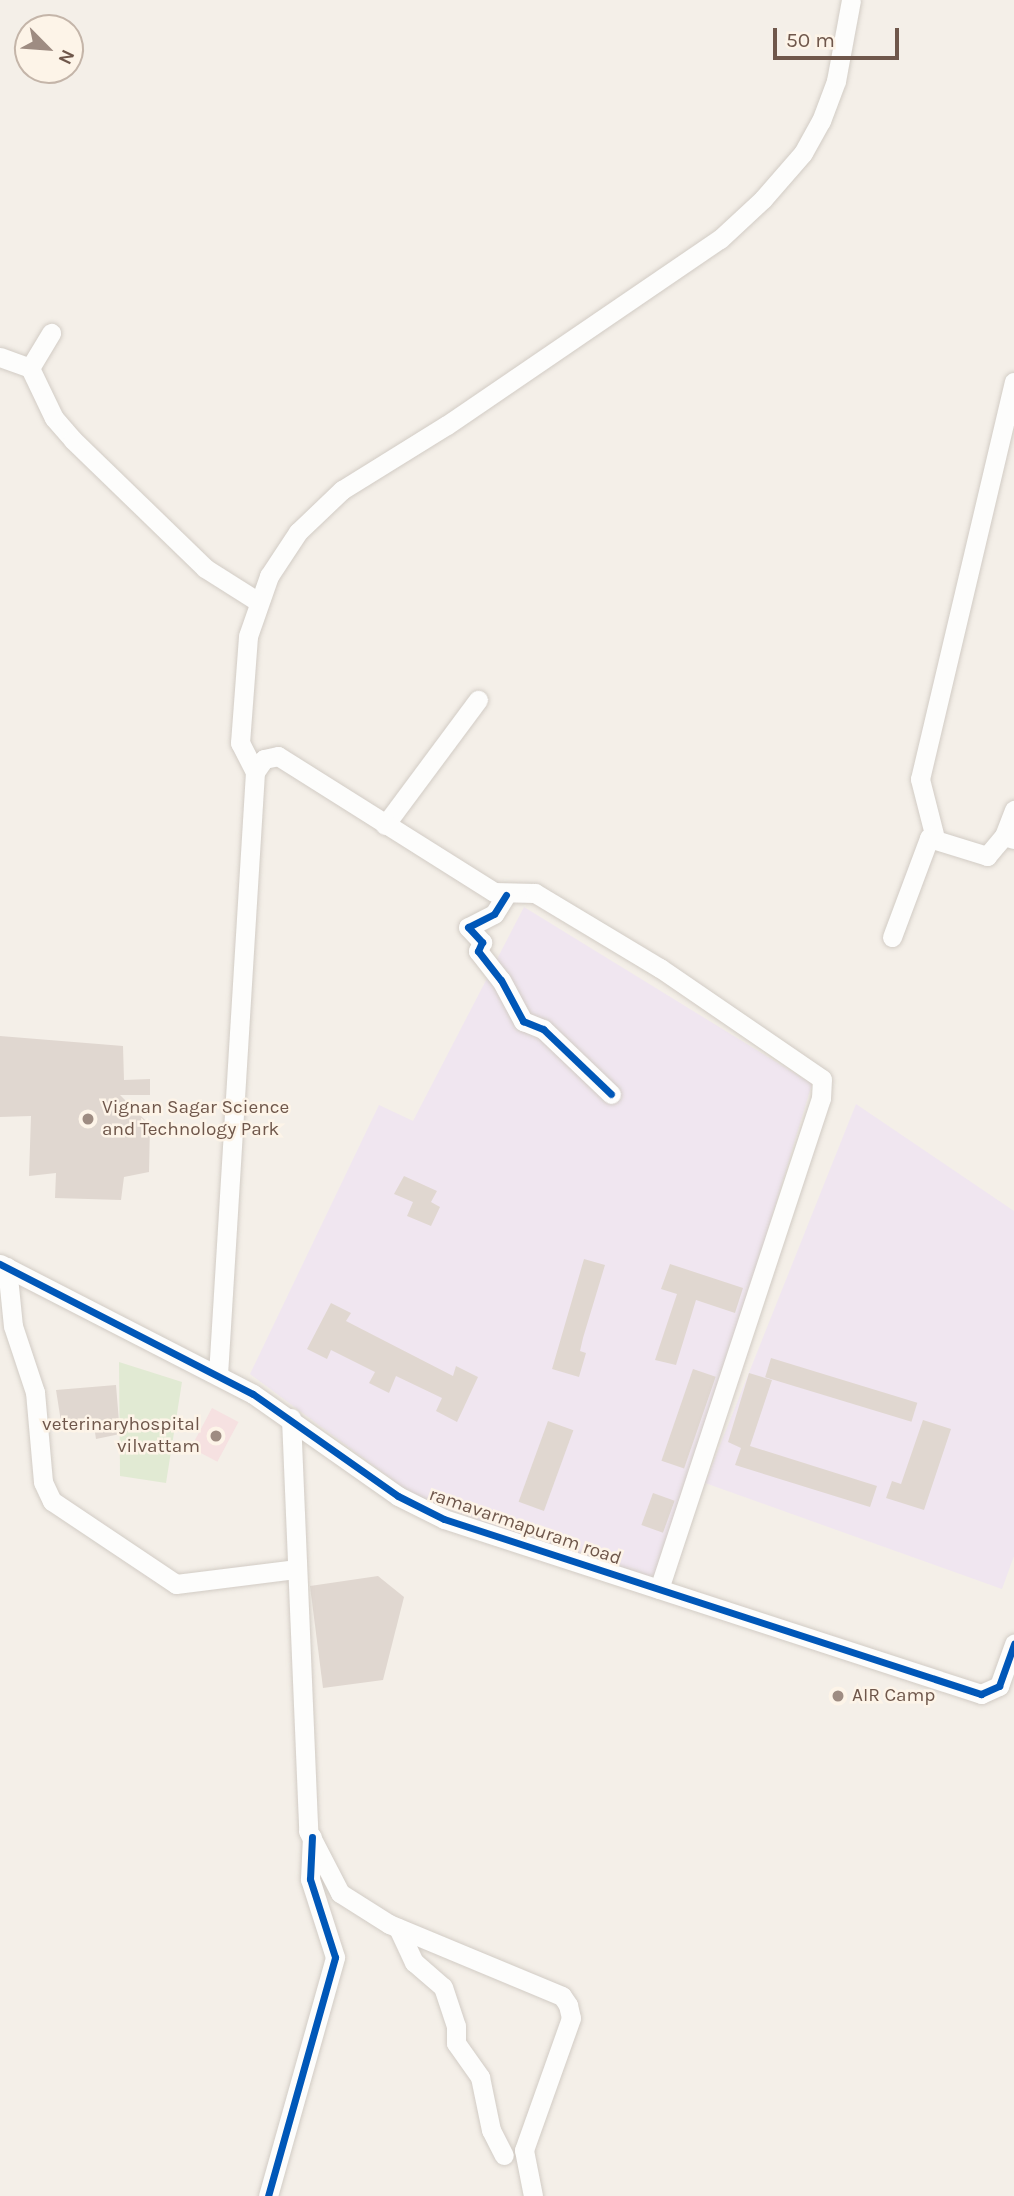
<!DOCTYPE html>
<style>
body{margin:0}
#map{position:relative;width:1014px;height:2196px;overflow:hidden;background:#f4efe8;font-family:Karla,sans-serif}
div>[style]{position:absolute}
.education>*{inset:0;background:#f0e6f0}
.medical>*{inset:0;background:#f6e1e1;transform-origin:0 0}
.green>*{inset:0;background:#e1ead3}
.building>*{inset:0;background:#e0d7d0;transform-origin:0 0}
.roads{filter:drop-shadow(0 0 2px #d2ccc5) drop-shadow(0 0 2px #d2ccc5)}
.minor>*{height:19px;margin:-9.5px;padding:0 9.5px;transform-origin:9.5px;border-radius:9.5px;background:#fdfdfc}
.cycleway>*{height:7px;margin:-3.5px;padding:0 3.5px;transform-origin:3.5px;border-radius:3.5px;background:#0057b8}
.dots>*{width:19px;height:19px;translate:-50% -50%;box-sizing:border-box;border:4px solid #fdf4e8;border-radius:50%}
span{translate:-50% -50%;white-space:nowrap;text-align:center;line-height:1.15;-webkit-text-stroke:5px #fdf4e8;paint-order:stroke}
.poi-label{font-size:19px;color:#6f574b}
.left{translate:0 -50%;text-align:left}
.right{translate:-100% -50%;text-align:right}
.street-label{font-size:19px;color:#6f574b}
.north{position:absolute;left:14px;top:14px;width:70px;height:70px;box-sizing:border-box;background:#fdf4e8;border:2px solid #c4b5a9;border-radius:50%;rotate:115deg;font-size:19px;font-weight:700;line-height:28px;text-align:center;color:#6f574b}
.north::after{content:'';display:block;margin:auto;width:24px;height:32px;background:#9e8c82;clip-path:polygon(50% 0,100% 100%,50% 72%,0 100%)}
.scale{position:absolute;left:773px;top:28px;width:126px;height:32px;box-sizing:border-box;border:4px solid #6f574b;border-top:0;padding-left:9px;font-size:21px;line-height:24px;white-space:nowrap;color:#6f574b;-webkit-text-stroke:5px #fdf4e8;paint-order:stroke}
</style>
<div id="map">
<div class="education">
<i style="clip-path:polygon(524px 907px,812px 1084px,660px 1586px,416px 1497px,250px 1374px,379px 1105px,413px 1121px)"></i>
<i style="clip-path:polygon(856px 1104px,1014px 1211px,1014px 1556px,1002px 1589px,705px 1483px)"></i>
</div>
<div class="medical">
<i style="left:212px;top:1408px;width:30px;height:45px;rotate:28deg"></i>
</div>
<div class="green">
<i style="clip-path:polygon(119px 1362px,182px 1382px,166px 1483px,120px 1476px)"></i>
</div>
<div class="building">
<i style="clip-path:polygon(0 1036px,123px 1046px,124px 1080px,150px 1079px,150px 1095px,120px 1095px,150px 1125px,149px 1172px,124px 1177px,121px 1200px,55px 1198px,56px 1173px,29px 1176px,31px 1116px,0 1117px)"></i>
<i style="clip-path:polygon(404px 1176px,437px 1191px,431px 1202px,440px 1207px,431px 1226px,407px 1216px,413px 1202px,394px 1194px)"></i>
<i style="clip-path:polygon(584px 1259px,605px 1265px,583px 1338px,580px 1351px,586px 1353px,579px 1377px,552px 1369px)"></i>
<i style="clip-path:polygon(670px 1264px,743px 1288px,735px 1313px,696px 1300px,676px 1365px,655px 1360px,677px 1294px,661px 1289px)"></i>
<i style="clip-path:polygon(331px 1303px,351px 1313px,346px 1321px,453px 1376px,456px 1366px,478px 1377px,457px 1422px,436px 1411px,442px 1398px,396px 1376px,389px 1393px,369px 1383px,375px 1372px,331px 1350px,327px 1359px,307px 1349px)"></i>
<i style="left:771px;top:1358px;width:153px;height:20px;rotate:17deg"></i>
<i style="left:693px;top:1369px;width:24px;height:97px;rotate:19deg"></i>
<i style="clip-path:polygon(749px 1373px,772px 1380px,750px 1446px,877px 1486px,870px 1507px,735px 1465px,741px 1448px,728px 1442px)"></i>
<i style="clip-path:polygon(116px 1385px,120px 1434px,96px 1439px,94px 1426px,62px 1428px,56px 1390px)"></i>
<i style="clip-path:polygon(923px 1420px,951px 1429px,924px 1510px,886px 1498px,892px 1481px,901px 1484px)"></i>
<i style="left:548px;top:1421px;width:27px;height:86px;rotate:20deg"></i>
<i style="left:653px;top:1493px;width:23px;height:34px;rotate:20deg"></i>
<i style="clip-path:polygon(378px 1576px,404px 1597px,383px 1680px,323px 1688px,310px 1586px)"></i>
</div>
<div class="roads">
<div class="minor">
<i style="left:0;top:357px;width:32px;rotate:20deg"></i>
<i style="left:30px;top:368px;width:41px;rotate:-59deg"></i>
<i style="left:30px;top:368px;width:55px;rotate:64.4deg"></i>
<i style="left:54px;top:418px;width:29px;rotate:49deg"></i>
<i style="left:73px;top:440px;width:184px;rotate:44.1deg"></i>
<i style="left:205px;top:568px;width:62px;rotate:32.4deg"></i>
<i style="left:255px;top:772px;width:33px;rotate:-117deg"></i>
<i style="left:240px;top:743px;width:107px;rotate:-85.7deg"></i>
<i style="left:248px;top:636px;width:64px;rotate:-70.7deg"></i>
<i style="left:269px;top:576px;width:53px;rotate:-56.6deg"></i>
<i style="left:298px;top:532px;width:61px;rotate:-43.7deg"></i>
<i style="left:342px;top:490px;width:123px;rotate:-31.8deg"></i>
<i style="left:447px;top:425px;width:330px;rotate:-34.3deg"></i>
<i style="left:720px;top:239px;width:59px;rotate:-42.9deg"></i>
<i style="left:763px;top:199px;width:61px;rotate:-49deg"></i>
<i style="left:803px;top:153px;width:37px;rotate:-61deg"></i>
<i style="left:821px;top:121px;width:43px;rotate:-69.4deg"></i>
<i style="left:836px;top:81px;width:82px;rotate:-79.5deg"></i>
<i style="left:385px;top:825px;width:156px;rotate:-53.4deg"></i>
<i style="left:1004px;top:836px;width:28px;rotate:-69deg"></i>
<i style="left:935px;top:838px;width:61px;rotate:-104.3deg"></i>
<i style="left:920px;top:779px;width:408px;rotate:-76.7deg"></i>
<i style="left:506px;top:895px;width:22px;rotate:122deg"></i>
<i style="left:494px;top:914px;width:29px;rotate:153deg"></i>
<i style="left:468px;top:927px;width:21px;rotate:47deg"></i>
<i style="left:482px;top:942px;width:10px;rotate:114deg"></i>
<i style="left:478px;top:951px;width:37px;rotate:52deg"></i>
<i style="left:501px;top:980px;width:47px;rotate:61.8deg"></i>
<i style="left:523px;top:1021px;width:22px;rotate:22deg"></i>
<i style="left:543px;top:1029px;width:94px;rotate:43.7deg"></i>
<i style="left:892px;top:937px;width:106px;rotate:-69.5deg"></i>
<i style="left:929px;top:838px;width:61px;rotate:17.2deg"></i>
<i style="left:987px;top:856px;width:26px;rotate:-50deg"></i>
<i style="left:1004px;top:836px;width:10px;rotate:17deg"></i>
<i style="left:0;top:1264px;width:284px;rotate:27.2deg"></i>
<i style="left:253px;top:1394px;width:177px;rotate:35.1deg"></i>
<i style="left:398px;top:1496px;width:51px;rotate:26.6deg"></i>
<i style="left:444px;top:1519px;width:565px;rotate:18.05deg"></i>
<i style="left:981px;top:1694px;width:20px;rotate:-24deg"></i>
<i style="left:999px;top:1686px;width:45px;rotate:-70.3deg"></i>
<i style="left:7px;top:1267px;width:59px;rotate:84.2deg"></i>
<i style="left:13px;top:1326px;width:70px;rotate:71.6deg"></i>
<i style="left:35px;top:1392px;width:90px;rotate:84.9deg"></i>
<i style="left:43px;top:1482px;width:21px;rotate:65deg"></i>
<i style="left:52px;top:1501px;width:149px;rotate:33.8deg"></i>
<i style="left:176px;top:1584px;width:122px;rotate:-7.1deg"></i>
<i style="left:218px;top:1375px;width:604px;rotate:-86.49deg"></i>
<i style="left:255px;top:772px;width:16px;rotate:-55deg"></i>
<i style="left:264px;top:759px;width:14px;rotate:-12deg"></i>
<i style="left:278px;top:756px;width:255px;rotate:32.2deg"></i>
<i style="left:494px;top:892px;width:41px;rotate:1.4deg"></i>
<i style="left:535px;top:893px;width:146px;rotate:31deg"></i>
<i style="left:660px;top:968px;width:196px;rotate:34.4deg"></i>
<i style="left:822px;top:1079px;width:19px;rotate:93deg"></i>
<i style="left:821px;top:1098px;width:517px;rotate:108.26deg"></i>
<i style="left:291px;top:1418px;width:413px;rotate:87.6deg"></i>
<i style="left:308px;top:1831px;width:70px;rotate:62.7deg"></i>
<i style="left:340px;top:1893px;width:58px;rotate:32.3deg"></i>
<i style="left:389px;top:1924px;width:187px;rotate:22.6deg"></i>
<i style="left:562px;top:1996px;width:11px;rotate:56deg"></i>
<i style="left:568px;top:2005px;width:13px;rotate:77deg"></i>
<i style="left:571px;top:2018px;width:140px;rotate:109.6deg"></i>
<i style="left:524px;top:2150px;width:47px;rotate:78.9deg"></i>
<i style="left:398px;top:1928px;width:38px;rotate:65deg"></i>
<i style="left:414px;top:1962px;width:38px;rotate:41deg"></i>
<i style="left:443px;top:1987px;width:41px;rotate:71.6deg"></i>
<i style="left:456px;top:2026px;width:17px;rotate:90deg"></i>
<i style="left:456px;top:2043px;width:42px;rotate:54.8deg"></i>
<i style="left:480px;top:2077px;width:54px;rotate:78.3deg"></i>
<i style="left:491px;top:2130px;width:28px;rotate:63deg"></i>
<i style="left:268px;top:2196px;width:248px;rotate:-74.3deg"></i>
<i style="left:335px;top:1957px;width:82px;rotate:-107.8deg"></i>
<i style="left:310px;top:1879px;width:42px;rotate:-87.3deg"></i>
</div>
</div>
<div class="cycleway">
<i style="left:506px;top:895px;width:22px;rotate:122deg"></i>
<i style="left:494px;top:914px;width:29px;rotate:153deg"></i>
<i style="left:468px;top:927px;width:21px;rotate:47deg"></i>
<i style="left:482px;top:942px;width:10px;rotate:114deg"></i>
<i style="left:478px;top:951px;width:37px;rotate:52deg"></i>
<i style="left:501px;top:980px;width:47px;rotate:61.8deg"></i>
<i style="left:523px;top:1021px;width:22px;rotate:22deg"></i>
<i style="left:543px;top:1029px;width:94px;rotate:43.7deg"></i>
<i style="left:0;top:1264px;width:284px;rotate:27.2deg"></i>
<i style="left:253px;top:1394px;width:177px;rotate:35.1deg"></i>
<i style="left:398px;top:1496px;width:51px;rotate:26.6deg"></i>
<i style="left:444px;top:1519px;width:565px;rotate:18.05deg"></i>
<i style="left:981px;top:1694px;width:20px;rotate:-24deg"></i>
<i style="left:999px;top:1686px;width:45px;rotate:-70.3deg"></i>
<i style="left:268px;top:2196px;width:248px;rotate:-74.3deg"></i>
<i style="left:335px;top:1957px;width:82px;rotate:-107.8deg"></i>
<i style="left:310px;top:1879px;width:42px;rotate:-87.3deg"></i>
</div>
<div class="dots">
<i style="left:88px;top:1119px;background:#9e8c82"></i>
<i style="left:216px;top:1436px;background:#9e8c82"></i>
<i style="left:838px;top:1696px;background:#9e8c82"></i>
</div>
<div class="poi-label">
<span class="left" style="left:102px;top:1119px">Vignan Sagar Science<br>and Technology Park</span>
<span class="right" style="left:200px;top:1436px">veterinaryhospital<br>vilvattam</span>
<span class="left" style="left:852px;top:1696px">AIR Camp</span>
</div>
<div class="street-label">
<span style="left:525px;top:1527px;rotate:19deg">ramavarmapuram road</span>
</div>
<div class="north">N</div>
<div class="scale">50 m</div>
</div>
